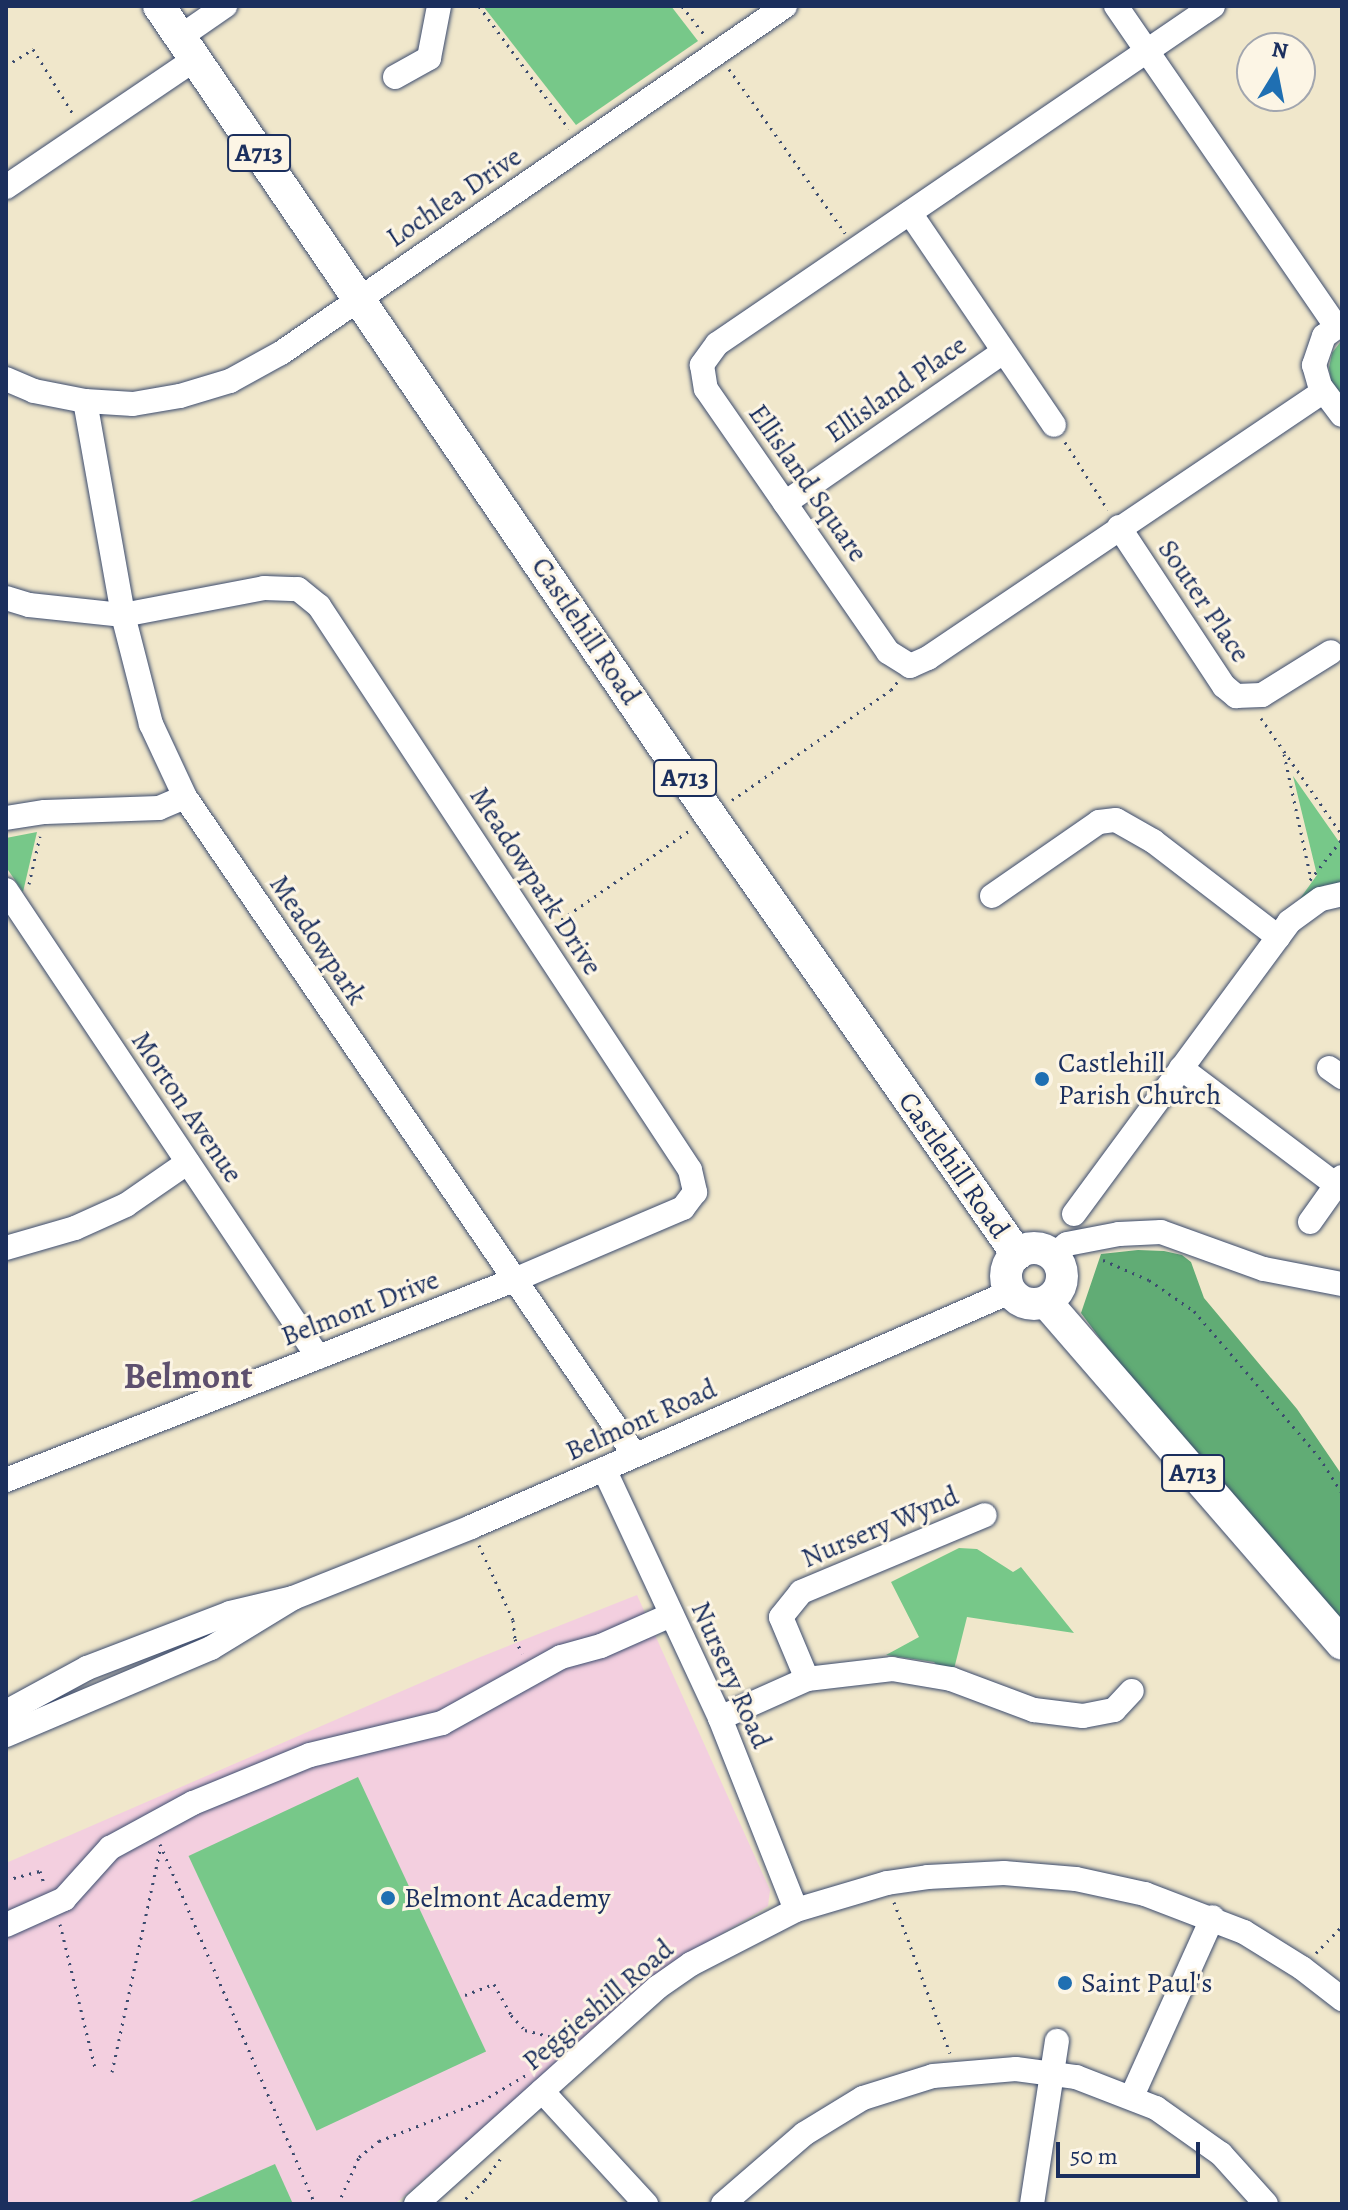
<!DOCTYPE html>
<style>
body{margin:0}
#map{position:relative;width:1348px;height:2210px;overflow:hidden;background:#f0e7cb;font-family:Alegreya,serif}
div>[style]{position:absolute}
.built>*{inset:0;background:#f3cfdf}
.green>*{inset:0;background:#77c889;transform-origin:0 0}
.forest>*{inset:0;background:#61ac75}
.path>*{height:3px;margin-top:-1.5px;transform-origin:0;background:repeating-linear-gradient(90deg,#3b4b6e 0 2px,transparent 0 8px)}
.roads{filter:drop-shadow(0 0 2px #3b4b6e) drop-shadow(0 0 2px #3b4b6e)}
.minor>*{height:24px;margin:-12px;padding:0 12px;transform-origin:12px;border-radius:12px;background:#fff}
.major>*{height:32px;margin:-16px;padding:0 16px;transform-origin:16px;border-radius:16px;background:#fff}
.major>.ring{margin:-16px;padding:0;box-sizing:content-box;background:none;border:32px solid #fff;border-radius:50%}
.dots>*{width:22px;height:22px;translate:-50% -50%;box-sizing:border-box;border:4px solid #fcf5e5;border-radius:50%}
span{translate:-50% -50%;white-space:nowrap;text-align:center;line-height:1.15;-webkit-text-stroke:6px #fcf5e5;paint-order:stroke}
.shield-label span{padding:2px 6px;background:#fcf5e5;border:2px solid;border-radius:6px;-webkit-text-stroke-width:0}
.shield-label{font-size:26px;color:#1b2f5e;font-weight:700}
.street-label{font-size:28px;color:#1b2f5e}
.poi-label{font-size:28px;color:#1b2f5e}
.left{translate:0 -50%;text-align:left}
.district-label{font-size:36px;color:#5e506e;font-weight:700}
.frame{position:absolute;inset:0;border:8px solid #1b2f5e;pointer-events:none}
.north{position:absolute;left:1236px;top:32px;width:80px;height:80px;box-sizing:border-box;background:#fcf5e5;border:2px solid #a2a6af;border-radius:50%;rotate:10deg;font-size:22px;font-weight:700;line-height:32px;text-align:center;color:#1b2f5e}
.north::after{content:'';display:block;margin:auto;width:28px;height:36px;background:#1f6fb2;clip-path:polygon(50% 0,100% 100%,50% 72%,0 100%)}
.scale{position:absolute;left:1056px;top:2142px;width:144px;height:36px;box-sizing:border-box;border:4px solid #1b2f5e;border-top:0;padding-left:10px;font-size:24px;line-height:28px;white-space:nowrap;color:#1b2f5e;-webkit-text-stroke:6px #fcf5e5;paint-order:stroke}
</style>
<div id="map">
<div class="built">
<i style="clip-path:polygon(637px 1595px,770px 1890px,768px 1906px,674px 1962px,395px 2204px,6px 2204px,6px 1863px,478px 1658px)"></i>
</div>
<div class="green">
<i style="clip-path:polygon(483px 6px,671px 6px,698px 41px,576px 125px)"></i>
<i style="clip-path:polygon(1342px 340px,1342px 396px,1331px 380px,1329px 368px,1332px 353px)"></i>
<i style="clip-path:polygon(1293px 776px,1342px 846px,1342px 883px,1325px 885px,1299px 900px,1317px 875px)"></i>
<i style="clip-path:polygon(37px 832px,23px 892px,6px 867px,6px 838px)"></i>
<i style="clip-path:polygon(959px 1548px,977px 1549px,1013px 1572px,1021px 1567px,1074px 1633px,967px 1617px,953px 1673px,943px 1672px,934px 1662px,886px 1655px,919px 1637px,891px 1582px)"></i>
<i style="left:358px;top:1777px;width:303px;height:187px;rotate:65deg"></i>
<i style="clip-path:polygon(275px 2164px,293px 2204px,185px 2204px)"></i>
</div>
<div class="forest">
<i style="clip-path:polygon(1138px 1250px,1164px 1251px,1182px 1255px,1191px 1262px,1204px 1298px,1297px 1409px,1342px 1475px,1342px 1628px,1125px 1372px,1081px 1313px,1101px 1254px)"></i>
</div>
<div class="path">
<i style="left:479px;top:6px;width:152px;rotate:53.8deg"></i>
<i style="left:682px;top:6px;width:39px;rotate:52deg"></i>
<i style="left:6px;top:66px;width:32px;rotate:-32deg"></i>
<i style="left:33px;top:49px;width:76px;rotate:58.4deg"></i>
<i style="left:729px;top:69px;width:201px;rotate:54.7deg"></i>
<i style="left:1065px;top:442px;width:80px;rotate:57.7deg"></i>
<i style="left:1261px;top:718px;width:142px;rotate:55.3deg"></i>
<i style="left:1284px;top:754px;width:128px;rotate:77.8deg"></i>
<i style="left:732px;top:800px;width:193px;rotate:-34.7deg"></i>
<i style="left:891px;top:690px;width:11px;rotate:-52deg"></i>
<i style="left:1310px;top:880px;width:52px;rotate:-52deg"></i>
<i style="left:29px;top:884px;width:49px;rotate:-77.1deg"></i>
<i style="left:555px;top:924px;width:165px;rotate:-34.8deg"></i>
<i style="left:1103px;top:1260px;width:50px;rotate:23.5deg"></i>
<i style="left:1149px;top:1280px;width:55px;rotate:34.6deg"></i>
<i style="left:1194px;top:1311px;width:192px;rotate:49.4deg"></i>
<i style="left:1319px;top:1457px;width:43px;rotate:57.4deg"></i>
<i style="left:479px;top:1545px;width:82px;rotate:65.6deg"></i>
<i style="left:513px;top:1620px;width:19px;rotate:84deg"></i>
<i style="left:515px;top:1639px;width:16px;rotate:63deg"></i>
<i style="left:160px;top:1844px;width:392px;rotate:66.7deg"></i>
<i style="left:6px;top:1880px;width:35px;rotate:-15deg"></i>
<i style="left:40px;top:1871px;width:13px;rotate:72deg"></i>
<i style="left:894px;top:1902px;width:161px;rotate:69.7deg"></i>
<i style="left:60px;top:1924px;width:148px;rotate:76.3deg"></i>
<i style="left:1316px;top:1953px;width:37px;rotate:-46deg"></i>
<i style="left:465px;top:1995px;width:31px;rotate:-21deg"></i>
<i style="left:494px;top:1984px;width:35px;rotate:61deg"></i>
<i style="left:511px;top:2015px;width:21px;rotate:47deg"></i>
<i style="left:525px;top:2030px;width:44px;rotate:14.3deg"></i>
<i style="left:112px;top:2072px;width:232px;rotate:-77.8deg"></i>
<i style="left:338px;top:2204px;width:51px;rotate:-65.9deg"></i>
<i style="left:359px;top:2157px;width:26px;rotate:-39deg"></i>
<i style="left:379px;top:2141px;width:110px;rotate:-21.2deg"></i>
<i style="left:482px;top:2101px;width:51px;rotate:-30.6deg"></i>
<i style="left:460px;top:2204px;width:35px;rotate:-44deg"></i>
<i style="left:485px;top:2180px;width:26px;rotate:-54deg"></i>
</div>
<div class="roads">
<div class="minor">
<i style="left:1116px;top:6px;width:388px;rotate:55.5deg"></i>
<i style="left:1213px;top:6px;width:600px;rotate:145.73deg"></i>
<i style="left:717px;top:344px;width:26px;rotate:126deg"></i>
<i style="left:702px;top:365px;width:24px;rotate:81deg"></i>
<i style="left:706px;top:389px;width:320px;rotate:55.3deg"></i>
<i style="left:888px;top:652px;width:26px;rotate:32deg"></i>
<i style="left:910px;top:666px;width:20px;rotate:-24deg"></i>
<i style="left:928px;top:658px;width:476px;rotate:-34deg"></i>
<i style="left:180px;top:37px;width:55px;rotate:-34.6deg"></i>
<i style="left:395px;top:77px;width:39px;rotate:-29deg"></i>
<i style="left:429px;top:58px;width:53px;rotate:-79.1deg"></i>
<i style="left:6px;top:187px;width:228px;rotate:-34.1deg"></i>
<i style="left:910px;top:213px;width:256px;rotate:55.8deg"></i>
<i style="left:1342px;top:323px;width:22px;rotate:144deg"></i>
<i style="left:1324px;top:336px;width:31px;rotate:109deg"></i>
<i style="left:1314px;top:365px;width:22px;rotate:74deg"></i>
<i style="left:1320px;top:386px;width:36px;rotate:53deg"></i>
<i style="left:6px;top:379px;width:30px;rotate:23deg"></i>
<i style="left:34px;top:391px;width:52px;rotate:11.1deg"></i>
<i style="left:85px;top:401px;width:48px;rotate:3.6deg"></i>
<i style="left:133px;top:404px;width:48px;rotate:-9.7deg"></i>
<i style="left:180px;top:396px;width:52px;rotate:-16.7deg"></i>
<i style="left:230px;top:381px;width:58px;rotate:-28.8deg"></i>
<i style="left:281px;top:353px;width:612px;rotate:-34.55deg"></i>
<i style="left:85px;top:401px;width:217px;rotate:79.9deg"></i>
<i style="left:123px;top:615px;width:113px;rotate:75.6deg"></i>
<i style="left:151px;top:724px;width:81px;rotate:65deg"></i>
<i style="left:185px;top:797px;width:796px;rotate:55.65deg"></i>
<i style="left:785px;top:503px;width:264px;rotate:-34.7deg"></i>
<i style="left:1119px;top:527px;width:191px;rotate:56.6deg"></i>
<i style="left:1224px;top:686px;width:16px;rotate:40deg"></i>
<i style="left:1236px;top:696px;width:26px;rotate:-2deg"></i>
<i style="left:1262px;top:695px;width:81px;rotate:-31.9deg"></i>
<i style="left:6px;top:598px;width:24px;rotate:17deg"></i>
<i style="left:29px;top:605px;width:95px;rotate:6.1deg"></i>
<i style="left:123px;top:615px;width:144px;rotate:-10.8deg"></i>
<i style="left:264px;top:588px;width:34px;rotate:2deg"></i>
<i style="left:298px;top:589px;width:27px;rotate:39deg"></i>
<i style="left:319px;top:606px;width:675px;rotate:56.66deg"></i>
<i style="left:690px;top:1170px;width:23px;rotate:77deg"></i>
<i style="left:695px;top:1192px;width:20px;rotate:127deg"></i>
<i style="left:683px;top:1208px;width:184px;rotate:156.9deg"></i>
<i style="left:514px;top:1280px;width:546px;rotate:158.51deg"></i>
<i style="left:6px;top:818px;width:39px;rotate:-9deg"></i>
<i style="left:45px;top:812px;width:114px;rotate:-2deg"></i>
<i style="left:159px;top:808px;width:28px;rotate:-23deg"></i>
<i style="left:6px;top:890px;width:562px;rotate:56.25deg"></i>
<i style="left:992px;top:896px;width:130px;rotate:-34.7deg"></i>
<i style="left:1099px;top:822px;width:17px;rotate:-7deg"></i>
<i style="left:1116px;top:820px;width:43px;rotate:29.6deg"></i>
<i style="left:1153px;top:841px;width:158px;rotate:37.5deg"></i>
<i style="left:1181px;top:1068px;width:194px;rotate:37deg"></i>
<i style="left:1329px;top:1068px;width:16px;rotate:35deg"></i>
<i style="left:1074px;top:1214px;width:363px;rotate:-53.6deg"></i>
<i style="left:1289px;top:922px;width:39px;rotate:-36deg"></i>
<i style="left:1321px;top:899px;width:22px;rotate:-13deg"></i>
<i style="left:1310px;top:1222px;width:55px;rotate:-54.6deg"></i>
<i style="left:6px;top:1248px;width:72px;rotate:-16.2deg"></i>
<i style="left:75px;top:1228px;width:56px;rotate:-24.3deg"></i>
<i style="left:126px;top:1205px;width:75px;rotate:-34.7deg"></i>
<i style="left:1053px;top:1256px;width:18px;rotate:-41deg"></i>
<i style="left:1067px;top:1244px;width:53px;rotate:-10.9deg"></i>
<i style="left:1119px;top:1234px;width:42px;rotate:-2.7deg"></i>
<i style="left:1161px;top:1232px;width:109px;rotate:19.8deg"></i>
<i style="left:1264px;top:1269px;width:79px;rotate:10.9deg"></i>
<i style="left:604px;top:1469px;width:275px;rotate:65deg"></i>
<i style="left:720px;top:1718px;width:206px;rotate:68.4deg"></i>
<i style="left:293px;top:1598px;width:192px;rotate:-21.7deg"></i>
<i style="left:471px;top:1527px;width:588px;rotate:-23.56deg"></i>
<i style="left:807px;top:1679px;width:67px;rotate:-112.8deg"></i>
<i style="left:781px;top:1617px;width:32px;rotate:-51deg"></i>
<i style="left:801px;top:1592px;width:199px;rotate:-22.7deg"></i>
<i style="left:6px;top:1712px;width:92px;rotate:-28.5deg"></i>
<i style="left:87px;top:1668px;width:153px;rotate:-21deg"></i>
<i style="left:230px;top:1613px;width:65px;rotate:-13.4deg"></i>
<i style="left:293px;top:1598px;width:96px;rotate:148.6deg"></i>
<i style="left:211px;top:1648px;width:223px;rotate:157deg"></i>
<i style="left:720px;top:1718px;width:95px;rotate:-24.1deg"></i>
<i style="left:807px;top:1679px;width:86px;rotate:-6.7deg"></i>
<i style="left:892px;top:1669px;width:60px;rotate:9.6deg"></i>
<i style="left:951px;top:1679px;width:89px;rotate:20.5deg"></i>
<i style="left:1034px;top:1710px;width:49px;rotate:7deg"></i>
<i style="left:1083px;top:1716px;width:32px;rotate:-11deg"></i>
<i style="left:1114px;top:1710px;width:26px;rotate:-47deg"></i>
<i style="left:6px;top:1925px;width:64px;rotate:-24.1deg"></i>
<i style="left:64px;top:1899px;width:69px;rotate:-48deg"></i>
<i style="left:110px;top:1848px;width:94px;rotate:-28.5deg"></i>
<i style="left:193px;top:1803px;width:126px;rotate:-22.3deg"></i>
<i style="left:310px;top:1755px;width:136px;rotate:-13.6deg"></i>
<i style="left:442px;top:1723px;width:136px;rotate:-29deg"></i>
<i style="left:561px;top:1657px;width:41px;rotate:-15.4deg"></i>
<i style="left:601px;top:1646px;width:77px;rotate:-23.9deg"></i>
<i style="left:542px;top:2091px;width:154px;rotate:47.4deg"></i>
<i style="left:1132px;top:2096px;width:196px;rotate:-65.7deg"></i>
<i style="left:416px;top:2204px;width:325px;rotate:-41.9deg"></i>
<i style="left:658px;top:1987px;width:40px;rotate:-34.9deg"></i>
<i style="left:691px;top:1964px;width:118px;rotate:-27.2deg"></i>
<i style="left:796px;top:1910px;width:95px;rotate:-16.5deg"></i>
<i style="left:887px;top:1883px;width:41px;rotate:-8.3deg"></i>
<i style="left:928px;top:1877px;width:76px;rotate:-3deg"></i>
<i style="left:1004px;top:1873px;width:72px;rotate:4.8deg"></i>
<i style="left:1076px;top:1879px;width:71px;rotate:12.3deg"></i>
<i style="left:1145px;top:1894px;width:106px;rotate:21deg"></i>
<i style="left:1244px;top:1932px;width:68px;rotate:31.8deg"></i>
<i style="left:1302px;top:1968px;width:51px;rotate:37.8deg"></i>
<i style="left:723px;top:2204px;width:107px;rotate:-40.8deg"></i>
<i style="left:804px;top:2134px;width:69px;rotate:-31.4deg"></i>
<i style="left:863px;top:2098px;width:73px;rotate:-17.4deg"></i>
<i style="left:933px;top:2076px;width:83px;rotate:-4.8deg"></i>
<i style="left:1016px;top:2069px;width:61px;rotate:7.6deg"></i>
<i style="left:1076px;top:2077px;width:86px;rotate:21.2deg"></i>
<i style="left:1156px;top:2108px;width:80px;rotate:35.3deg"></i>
<i style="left:1221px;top:2154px;width:67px;rotate:48deg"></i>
<i style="left:1032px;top:2204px;width:165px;rotate:-81.3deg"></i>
</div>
<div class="major">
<i style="left:159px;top:6px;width:979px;rotate:55.74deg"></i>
<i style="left:710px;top:815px;width:536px;rotate:55.03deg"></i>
<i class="ring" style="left:1006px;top:1248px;width:24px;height:24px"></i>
<i style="left:1046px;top:1302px;width:452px;rotate:49.1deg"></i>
</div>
</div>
<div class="dots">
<i style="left:1042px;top:1079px;background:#1f6fb2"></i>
<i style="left:388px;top:1898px;background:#1f6fb2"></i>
<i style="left:1065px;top:1983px;background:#1f6fb2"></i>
</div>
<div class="shield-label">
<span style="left:259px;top:153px">A713</span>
<span style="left:685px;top:778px">A713</span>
<span style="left:1193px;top:1473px">A713</span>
</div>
<div class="street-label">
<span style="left:454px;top:197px;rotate:-34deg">Lochlea Drive</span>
<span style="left:896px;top:389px;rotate:-35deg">Ellisland Place</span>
<span style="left:808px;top:483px;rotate:55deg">Ellisland Square</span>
<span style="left:1204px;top:601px;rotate:56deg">Souter Place</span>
<span style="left:586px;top:631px;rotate:56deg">Castlehill Road</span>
<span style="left:536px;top:881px;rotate:57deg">Meadowpark Drive</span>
<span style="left:318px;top:940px;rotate:56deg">Meadowpark</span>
<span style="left:187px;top:1107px;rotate:56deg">Morton Avenue</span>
<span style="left:954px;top:1165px;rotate:55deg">Castlehill Road</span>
<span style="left:360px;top:1308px;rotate:-21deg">Belmont Drive</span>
<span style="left:641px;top:1420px;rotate:-24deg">Belmont Road</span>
<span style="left:880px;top:1527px;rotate:-23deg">Nursery Wynd</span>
<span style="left:731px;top:1675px;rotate:66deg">Nursery Road</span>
<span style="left:598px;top:2005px;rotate:-40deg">Peggieshill Road</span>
</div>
<div class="poi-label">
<span class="left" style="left:1058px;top:1079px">Castlehill<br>Parish Church</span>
<span class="left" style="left:404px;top:1898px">Belmont Academy</span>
<span class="left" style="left:1081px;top:1983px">Saint Paul's</span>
</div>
<div class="district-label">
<span style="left:188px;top:1376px">Belmont</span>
</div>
<div class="frame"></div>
<div class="north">N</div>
<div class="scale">50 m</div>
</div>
